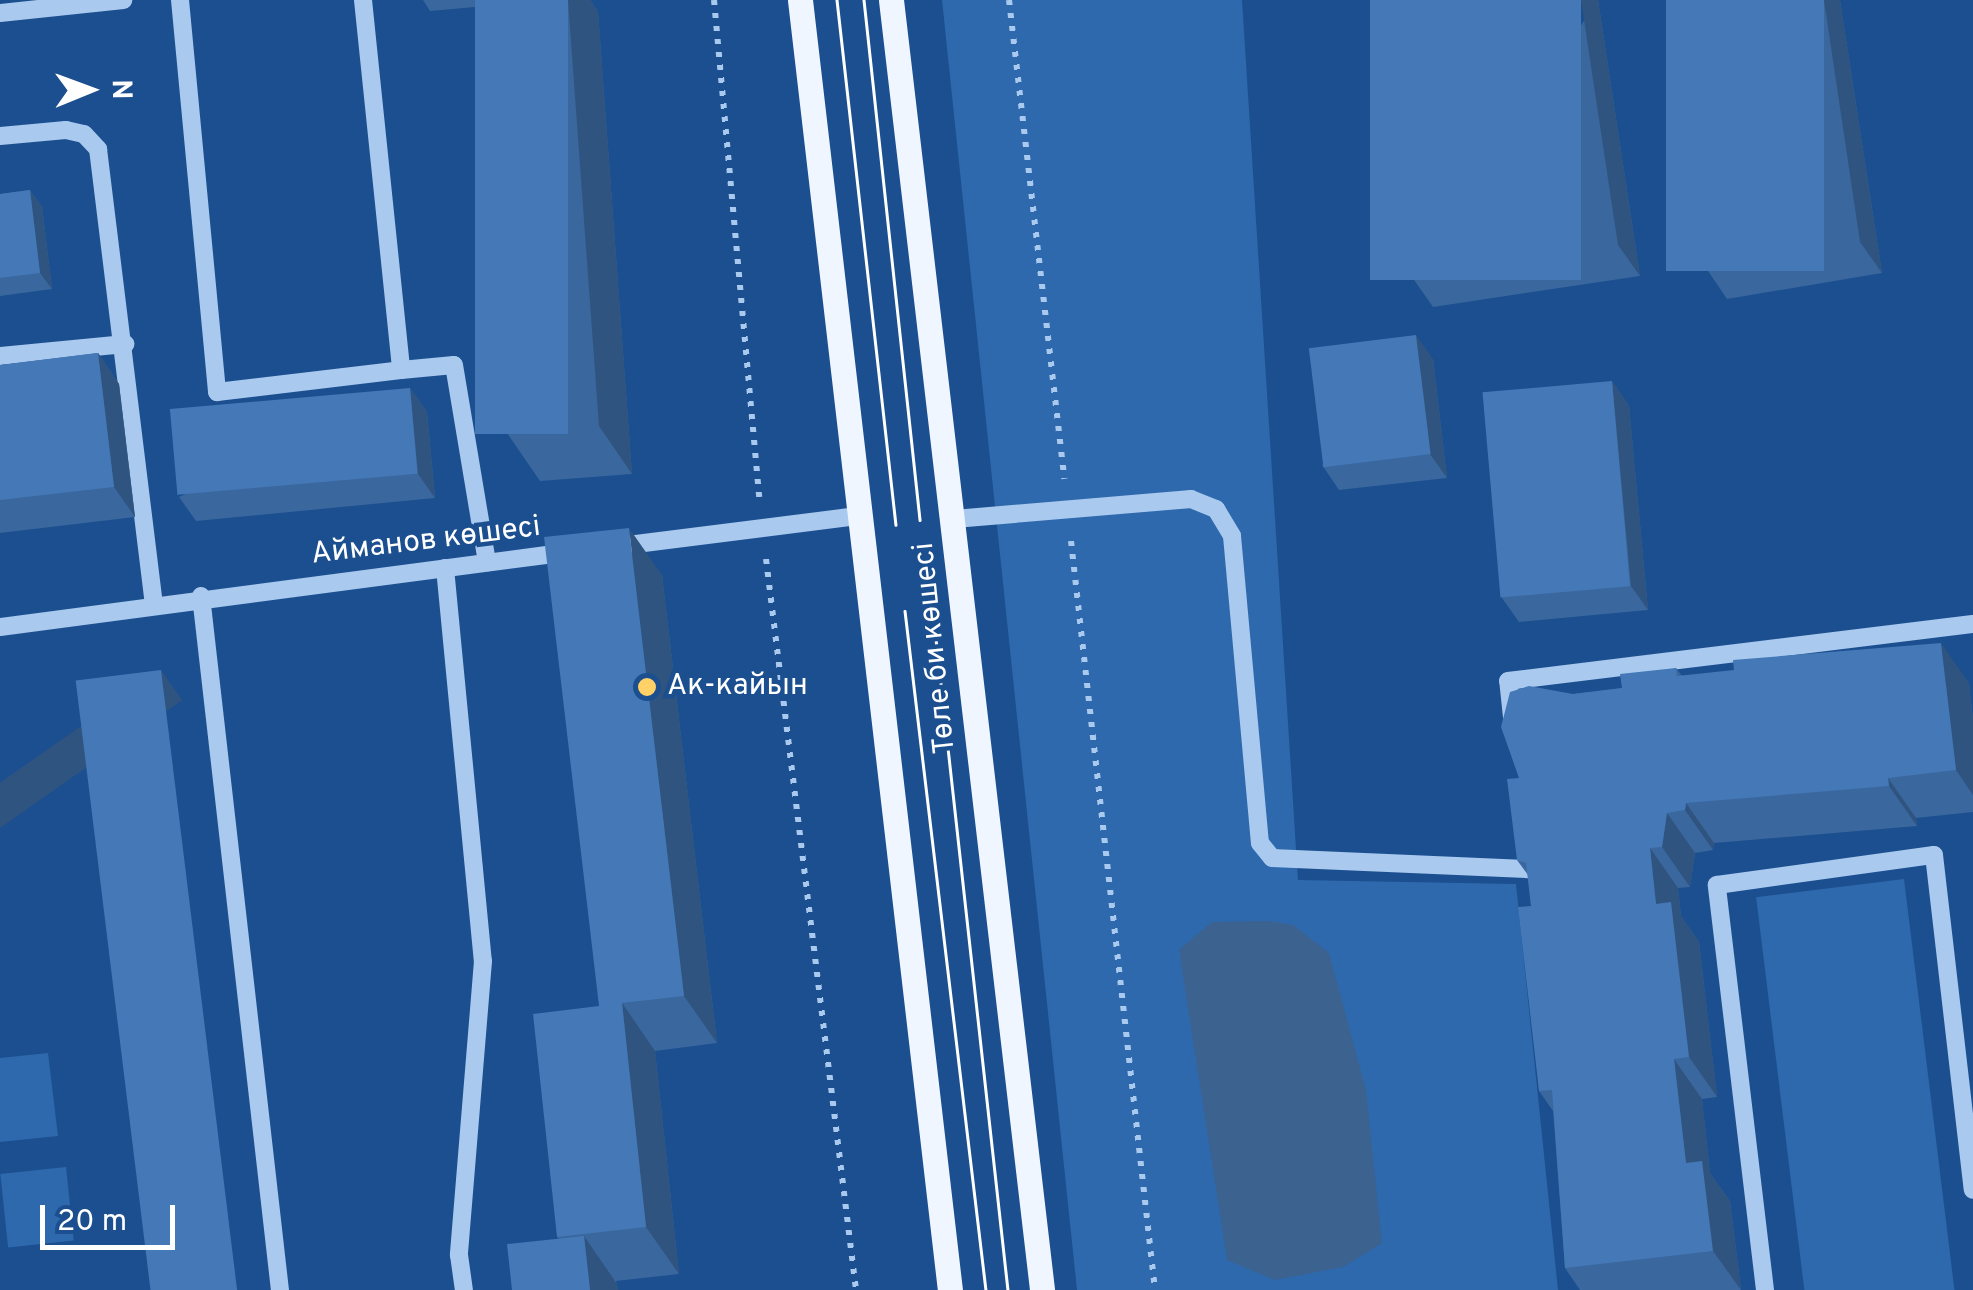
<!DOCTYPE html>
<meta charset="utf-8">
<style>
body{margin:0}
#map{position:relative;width:1973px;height:1290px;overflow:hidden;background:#1b4f8f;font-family:Overpass,sans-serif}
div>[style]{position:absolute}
.green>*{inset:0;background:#2e69ad;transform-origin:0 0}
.water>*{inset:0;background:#3c6290}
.path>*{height:6px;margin-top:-3px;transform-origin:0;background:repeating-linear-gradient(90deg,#a9c9ee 0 5px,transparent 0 13px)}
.minor>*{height:18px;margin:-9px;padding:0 9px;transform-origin:9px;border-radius:9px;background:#a9c9ee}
.major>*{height:25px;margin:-12.5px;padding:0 12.5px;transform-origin:12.5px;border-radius:12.5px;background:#f0f6ff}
.tram>*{height:2.5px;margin:-1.25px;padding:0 1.25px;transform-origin:1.25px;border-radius:1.25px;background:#fff}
.wall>*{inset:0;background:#3a679d}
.shaded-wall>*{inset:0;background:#305480;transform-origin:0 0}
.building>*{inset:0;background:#4478b7;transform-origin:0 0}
.dots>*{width:28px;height:28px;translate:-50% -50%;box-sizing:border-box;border:5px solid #1b4f8f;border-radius:50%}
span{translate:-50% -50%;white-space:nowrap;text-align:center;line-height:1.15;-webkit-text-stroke:9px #1b4f8f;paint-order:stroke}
.street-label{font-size:30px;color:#fff}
.poi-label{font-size:30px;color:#fff}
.left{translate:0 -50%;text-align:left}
.north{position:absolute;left:40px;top:40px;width:100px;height:100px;-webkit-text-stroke:8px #1b4f8f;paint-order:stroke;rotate:89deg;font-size:28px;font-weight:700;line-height:40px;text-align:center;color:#fff}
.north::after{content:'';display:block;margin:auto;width:35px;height:45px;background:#fff;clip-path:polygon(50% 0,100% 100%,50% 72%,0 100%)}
.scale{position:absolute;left:40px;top:1205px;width:135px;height:45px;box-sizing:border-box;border:5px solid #fff;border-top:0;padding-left:12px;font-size:30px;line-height:35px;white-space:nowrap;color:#fff;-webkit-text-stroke:8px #1b4f8f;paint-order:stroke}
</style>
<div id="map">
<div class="green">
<i style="clip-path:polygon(942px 0,1242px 0,1298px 880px,1516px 884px,1558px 1290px,1077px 1290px)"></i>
<i style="left:1904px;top:879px;width:414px;height:149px;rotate:83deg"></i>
<i style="clip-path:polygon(48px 1053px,58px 1136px,0 1142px,0 1058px)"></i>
<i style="left:66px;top:1167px;width:74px;height:66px;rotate:84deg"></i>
</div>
<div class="water">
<i style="clip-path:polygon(1269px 921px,1293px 925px,1329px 953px,1366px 1090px,1382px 1243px,1343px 1267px,1275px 1280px,1227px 1260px,1179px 950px,1212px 922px)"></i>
</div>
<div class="path">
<i style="left:714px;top:0;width:499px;rotate:84.8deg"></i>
<i style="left:1009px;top:0;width:482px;rotate:83.4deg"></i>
<i style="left:1071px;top:541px;width:754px;rotate:83.6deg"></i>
<i style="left:766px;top:559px;width:737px;rotate:82.98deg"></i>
</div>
<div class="minor">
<i style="left:180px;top:0;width:394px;rotate:84.6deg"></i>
<i style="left:217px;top:392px;width:185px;rotate:-6.8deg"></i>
<i style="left:363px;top:0;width:372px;rotate:84.1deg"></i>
<i style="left:401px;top:370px;width:53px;rotate:-5.4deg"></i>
<i style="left:454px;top:365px;width:200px;rotate:80.5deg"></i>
<i style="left:0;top:13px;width:124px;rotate:-6deg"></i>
<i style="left:0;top:136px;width:66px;rotate:-5.2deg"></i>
<i style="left:66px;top:130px;width:18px;rotate:13deg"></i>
<i style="left:84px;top:134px;width:21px;rotate:47deg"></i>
<i style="left:98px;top:149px;width:460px;rotate:83deg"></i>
<i style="left:0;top:356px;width:126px;rotate:-5.5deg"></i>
<i style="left:954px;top:519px;width:238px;rotate:-4.8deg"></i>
<i style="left:1191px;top:499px;width:27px;rotate:22deg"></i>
<i style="left:1216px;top:509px;width:31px;rotate:59deg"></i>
<i style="left:1232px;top:536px;width:308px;rotate:84.8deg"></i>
<i style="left:1260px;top:843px;width:19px;rotate:51deg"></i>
<i style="left:1272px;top:858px;width:256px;rotate:2.5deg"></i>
<i style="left:620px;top:546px;width:241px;rotate:-7.2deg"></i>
<i style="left:445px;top:568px;width:395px;rotate:84.5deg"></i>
<i style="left:483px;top:961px;width:295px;rotate:94.7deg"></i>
<i style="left:459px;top:1255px;width:35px;rotate:82deg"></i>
<i style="left:201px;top:596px;width:698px;rotate:83.51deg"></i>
<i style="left:0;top:627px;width:574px;rotate:-7.51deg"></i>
<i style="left:1512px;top:717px;width:36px;rotate:-96deg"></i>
<i style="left:1508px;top:681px;width:468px;rotate:-7deg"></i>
<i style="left:1765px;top:1290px;width:408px;rotate:-96.8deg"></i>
<i style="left:1717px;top:885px;width:219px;rotate:-7.9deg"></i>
<i style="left:1934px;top:855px;width:337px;rotate:83.4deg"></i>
</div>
<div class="major">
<i style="left:800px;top:0;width:1299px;rotate:83.37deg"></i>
<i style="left:891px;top:0;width:1299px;rotate:83.32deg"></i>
</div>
<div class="tram">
<i style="left:837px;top:0;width:528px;rotate:83.59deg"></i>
<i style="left:864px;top:0;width:523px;rotate:83.85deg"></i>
<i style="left:932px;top:603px;width:691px;rotate:83.69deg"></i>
<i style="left:905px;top:611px;width:684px;rotate:83.2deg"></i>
</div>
<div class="wall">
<i style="clip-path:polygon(423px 0,590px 0,598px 12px,632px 474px,540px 481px,507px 433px,475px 7px,430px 11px)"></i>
<i style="clip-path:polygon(1598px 0,1640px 276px,1433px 307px,1412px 277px)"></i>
<i style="clip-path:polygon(1666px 0,1840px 0,1882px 273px,1727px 299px,1706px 268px)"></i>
<i style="clip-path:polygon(30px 190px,42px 207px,52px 289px,0 296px,0 194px)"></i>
<i style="clip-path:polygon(98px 353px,119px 384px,135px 517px,0 533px,0 365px)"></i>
<i style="clip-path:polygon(1433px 359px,1447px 478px,1339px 490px,1322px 465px)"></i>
<i style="clip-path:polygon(1612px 381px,1629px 406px,1648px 610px,1519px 622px,1502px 598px)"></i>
<i style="clip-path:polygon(410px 388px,427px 412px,435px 498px,196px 521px,179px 497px)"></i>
<i style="clip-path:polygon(662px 575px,717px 1043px,655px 1051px,679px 1274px,616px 1281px,618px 1290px,512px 1290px,559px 1239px,557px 1237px,599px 1006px)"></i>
<i style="clip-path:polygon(1676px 668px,1682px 676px,1969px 683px,1973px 720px,1973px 812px,1916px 818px,1917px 826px,1714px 843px,1713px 850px,1695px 853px,1690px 887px,1678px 888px,1681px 916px,1699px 942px,1717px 1097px,1702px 1099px,1710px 1173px,1730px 1201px,1741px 1290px,1580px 1290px,1565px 1268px,1553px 1111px,1539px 1091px,1531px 906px,1528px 875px,1517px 860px,1519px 778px,1573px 694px,1622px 688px)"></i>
</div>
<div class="shaded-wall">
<i style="clip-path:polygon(568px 0,590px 0,598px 12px,632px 474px,599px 426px)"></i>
<i style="clip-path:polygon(1581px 0,1598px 0,1640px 276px,1618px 245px)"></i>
<i style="clip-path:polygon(1824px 0,1840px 0,1882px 273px,1860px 242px)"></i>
<i style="clip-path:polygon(30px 190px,42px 207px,52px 289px,40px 273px)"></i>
<i style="clip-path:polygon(1416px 335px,1433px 359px,1447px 478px,1430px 454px)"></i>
<i style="clip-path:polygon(98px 353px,119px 384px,135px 517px,114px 487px)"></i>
<i style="clip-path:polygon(1612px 381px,1629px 406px,1648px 610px,1631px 586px)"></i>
<i style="clip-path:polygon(410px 388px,427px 412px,435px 498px,418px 474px)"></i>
<i style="clip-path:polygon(629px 528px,662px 575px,717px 1043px,684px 996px)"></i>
<i style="clip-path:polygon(1941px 643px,1969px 683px,1973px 720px,1973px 795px,1956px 770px)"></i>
<i style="left:161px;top:670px;width:37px;height:625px;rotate:55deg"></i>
<i style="clip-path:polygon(1888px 778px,1916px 818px,1917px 826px,1889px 786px)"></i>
<i style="clip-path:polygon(1686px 803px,1714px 843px,1713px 850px,1685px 810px)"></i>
<i style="clip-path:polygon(1667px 813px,1695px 853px,1690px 887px,1662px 847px)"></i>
<i style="clip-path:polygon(1650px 848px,1678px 888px,1681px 916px,1699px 942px,1717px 1097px,1689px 1057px,1656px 904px)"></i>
<i style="clip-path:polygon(622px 1003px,655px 1051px,679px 1274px,646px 1227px)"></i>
<i style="clip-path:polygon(1674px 1059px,1702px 1099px,1710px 1173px,1730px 1201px,1741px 1290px,1713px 1251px,1686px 1163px)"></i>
<i style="clip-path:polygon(584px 1236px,617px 1284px,618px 1290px,590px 1290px)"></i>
</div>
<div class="building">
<i style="left:475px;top:0;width:93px;height:434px"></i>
<i style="left:1370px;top:0;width:211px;height:280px"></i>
<i style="left:1666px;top:0;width:158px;height:271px"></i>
<i style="clip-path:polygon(30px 190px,40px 273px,0 278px,0 194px)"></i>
<i style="left:1416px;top:335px;width:120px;height:108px;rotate:83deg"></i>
<i style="clip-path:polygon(98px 353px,114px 487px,0 500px,0 365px)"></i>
<i style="left:1612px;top:381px;width:206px;height:130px;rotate:85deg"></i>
<i style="left:410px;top:388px;width:86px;height:241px;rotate:85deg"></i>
<i style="clip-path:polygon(629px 528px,684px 996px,622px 1003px,646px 1227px,557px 1237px,533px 1014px,599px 1006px,544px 537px)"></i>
<i style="clip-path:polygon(1941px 643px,1956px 770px,1888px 778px,1889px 786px,1686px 803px,1685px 810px,1667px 813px,1662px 847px,1650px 848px,1656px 904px,1671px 902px,1689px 1057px,1674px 1059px,1686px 1163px,1702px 1161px,1713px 1251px,1565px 1268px,1552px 1090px,1539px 1091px,1518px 907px,1531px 906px,1526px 863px,1517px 860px,1507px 779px,1519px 778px,1501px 727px,1510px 692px,1529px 686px,1573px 694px,1622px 688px,1620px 674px,1676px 668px,1677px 676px,1734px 670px,1733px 660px)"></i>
<i style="left:161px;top:670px;width:625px;height:86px;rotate:83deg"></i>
<i style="clip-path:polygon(584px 1236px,590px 1290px,512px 1290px,507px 1244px)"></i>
</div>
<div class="dots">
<i style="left:647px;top:687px;background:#ffd166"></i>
</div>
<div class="street-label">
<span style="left:426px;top:542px;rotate:-7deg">Айманов көшесі</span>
<span style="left:936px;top:648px;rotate:-96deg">Төле би көшесі</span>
</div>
<div class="poi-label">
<span class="left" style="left:667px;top:687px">Ак-кайын</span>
</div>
<div class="north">N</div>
<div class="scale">20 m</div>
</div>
